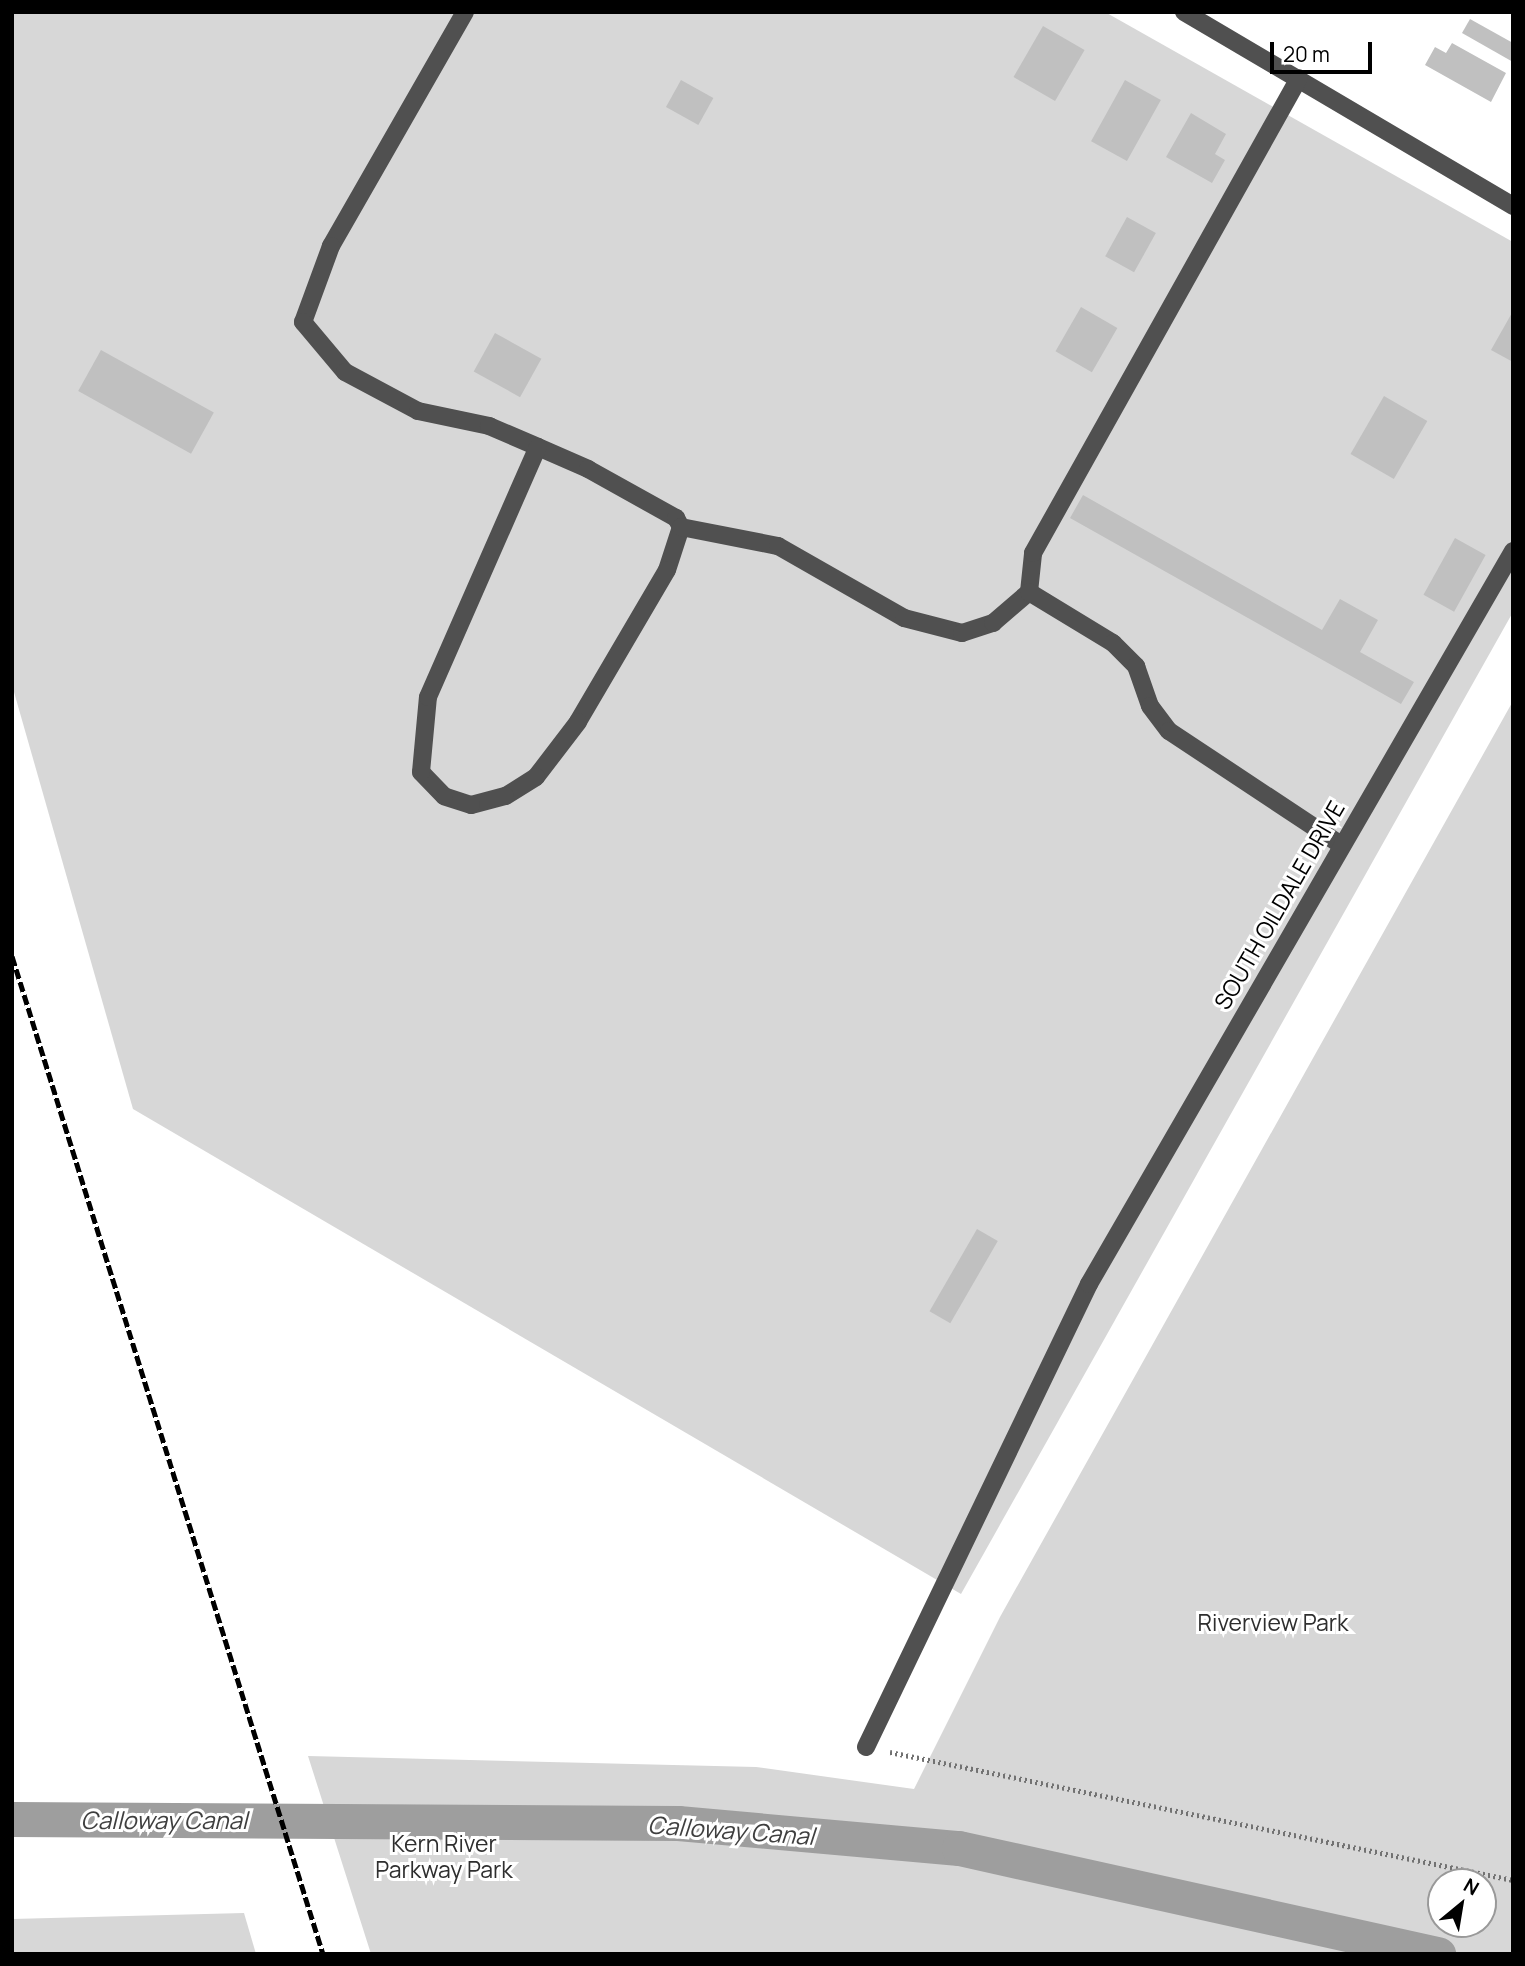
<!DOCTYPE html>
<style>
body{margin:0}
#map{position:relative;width:1525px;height:1966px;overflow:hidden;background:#fff;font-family:Manrope,sans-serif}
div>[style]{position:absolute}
.green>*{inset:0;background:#d7d7d7}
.canal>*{height:35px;margin:-17.5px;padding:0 17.5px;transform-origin:17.5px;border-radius:17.5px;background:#9e9e9e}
.building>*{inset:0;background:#c0c0c0;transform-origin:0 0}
.path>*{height:4.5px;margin-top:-2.25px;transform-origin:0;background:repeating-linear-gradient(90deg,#727272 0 2px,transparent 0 5.5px)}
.minor>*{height:18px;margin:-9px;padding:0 9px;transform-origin:9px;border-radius:9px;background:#505050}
.rail>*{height:5px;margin-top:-2.5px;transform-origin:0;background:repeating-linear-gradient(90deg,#000 0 10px,transparent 0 13.5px)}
span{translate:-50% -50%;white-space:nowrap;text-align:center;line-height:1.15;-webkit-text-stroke:6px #fff;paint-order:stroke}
.street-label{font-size:23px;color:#000}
.park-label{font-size:23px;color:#2e2e2e}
.water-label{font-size:24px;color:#3f3f3f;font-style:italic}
.frame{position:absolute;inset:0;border:14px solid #000;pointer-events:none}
.north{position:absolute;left:1427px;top:1868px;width:70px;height:70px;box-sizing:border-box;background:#fff;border:2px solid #999;border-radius:50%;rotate:30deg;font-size:19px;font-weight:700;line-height:28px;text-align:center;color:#000}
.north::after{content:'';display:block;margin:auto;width:24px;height:32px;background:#000;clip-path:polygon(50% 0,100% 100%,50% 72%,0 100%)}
.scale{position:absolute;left:1270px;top:42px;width:102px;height:32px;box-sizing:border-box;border:4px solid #000;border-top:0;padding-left:9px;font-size:21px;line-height:24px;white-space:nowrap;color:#000;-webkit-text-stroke:5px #fff;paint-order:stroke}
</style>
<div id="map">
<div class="green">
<i style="clip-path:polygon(12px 12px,1105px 12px,1513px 242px,1513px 612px,961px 1594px,133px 1109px,12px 685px)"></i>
<i style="clip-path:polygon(evenodd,1513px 701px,1513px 1954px,371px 1954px,308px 1756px,756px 1767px,914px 1789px,1000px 1617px,1513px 701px,1441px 1882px,1483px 1882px,1483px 1924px,1441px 1924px,1441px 1882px)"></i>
<i style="clip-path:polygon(244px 1913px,256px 1954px,12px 1954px,12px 1919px)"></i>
</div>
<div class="canal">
<i style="left:12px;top:1819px;width:666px;rotate:0.34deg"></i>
<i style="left:678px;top:1823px;width:282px;rotate:5.1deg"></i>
<i style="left:959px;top:1848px;width:491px;rotate:12.5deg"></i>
</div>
<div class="building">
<i style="clip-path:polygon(1470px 19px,1513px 43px,1513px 62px,1462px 33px)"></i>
<i style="left:1043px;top:26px;width:48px;height:59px;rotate:30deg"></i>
<i style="clip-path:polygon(1452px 43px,1506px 73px,1491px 102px,1425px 65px,1435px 47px,1446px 53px)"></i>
<i style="left:681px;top:80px;width:37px;height:31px;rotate:29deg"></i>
<i style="left:1125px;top:80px;width:41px;height:70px;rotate:29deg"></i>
<i style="clip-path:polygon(1191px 113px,1226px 134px,1215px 154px,1225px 160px,1212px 183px,1166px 157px)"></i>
<i style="left:1127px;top:217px;width:33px;height:45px;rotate:29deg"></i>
<i style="left:1081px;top:307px;width:42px;height:51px;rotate:30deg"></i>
<i style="clip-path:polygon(1513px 311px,1513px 362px,1491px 350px)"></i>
<i style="left:495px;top:333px;width:53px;height:44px;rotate:29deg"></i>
<i style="left:101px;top:350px;width:129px;height:47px;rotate:29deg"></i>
<i style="left:1384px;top:396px;width:50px;height:67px;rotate:30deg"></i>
<i style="clip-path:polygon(1083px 495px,1322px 630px,1340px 599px,1378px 620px,1360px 652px,1414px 682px,1401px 704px,1070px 518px)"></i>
<i style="left:1455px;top:538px;width:35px;height:65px;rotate:29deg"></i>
<i style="left:977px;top:1229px;width:24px;height:95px;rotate:30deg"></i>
</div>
<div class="path">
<i style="left:890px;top:1752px;width:636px;rotate:11.61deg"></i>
</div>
<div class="minor">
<i style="left:465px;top:12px;width:270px;rotate:119.8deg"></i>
<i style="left:331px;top:246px;width:81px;rotate:110.2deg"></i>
<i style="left:303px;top:322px;width:65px;rotate:50deg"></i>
<i style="left:345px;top:372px;width:83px;rotate:28.1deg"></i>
<i style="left:418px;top:411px;width:73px;rotate:11.9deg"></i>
<i style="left:489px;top:426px;width:53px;rotate:23.2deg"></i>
<i style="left:538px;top:447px;width:55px;rotate:23.7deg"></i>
<i style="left:588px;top:469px;width:101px;rotate:29.1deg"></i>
<i style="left:676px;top:518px;width:10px;rotate:61deg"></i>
<i style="left:681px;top:527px;width:45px;rotate:108deg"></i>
<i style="left:667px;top:570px;width:176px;rotate:120.4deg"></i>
<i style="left:578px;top:722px;width:69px;rotate:127.4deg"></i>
<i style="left:536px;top:777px;width:36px;rotate:148deg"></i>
<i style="left:505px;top:796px;width:35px;rotate:165deg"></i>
<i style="left:471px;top:805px;width:28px;rotate:-162deg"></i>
<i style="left:444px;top:796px;width:33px;rotate:-134deg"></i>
<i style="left:421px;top:772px;width:75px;rotate:-84.7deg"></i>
<i style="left:428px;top:697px;width:273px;rotate:-66.3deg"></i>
<i style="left:1184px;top:12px;width:382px;rotate:30.5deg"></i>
<i style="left:681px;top:527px;width:99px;rotate:11.1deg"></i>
<i style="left:778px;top:546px;width:145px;rotate:29.7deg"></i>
<i style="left:904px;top:618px;width:60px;rotate:14.5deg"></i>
<i style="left:962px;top:633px;width:33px;rotate:-18deg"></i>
<i style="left:993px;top:623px;width:48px;rotate:-40.7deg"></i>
<i style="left:1029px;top:592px;width:39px;rotate:-84deg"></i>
<i style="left:1033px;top:553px;width:544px;rotate:-60.75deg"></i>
<i style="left:1029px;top:592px;width:98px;rotate:31.3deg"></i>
<i style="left:1113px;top:643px;width:33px;rotate:45deg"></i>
<i style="left:1136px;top:666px;width:42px;rotate:70.7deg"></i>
<i style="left:1150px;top:706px;width:31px;rotate:53deg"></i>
<i style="left:1169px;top:731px;width:206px;rotate:33.5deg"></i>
<i style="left:866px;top:1747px;width:514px;rotate:-64.28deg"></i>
<i style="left:1089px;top:1284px;width:847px;rotate:-59.95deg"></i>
</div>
<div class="rail">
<i style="left:12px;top:956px;width:1045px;rotate:72.69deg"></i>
</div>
<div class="street-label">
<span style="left:1279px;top:905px;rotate:-60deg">SOUTH OILDALE DRIVE</span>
</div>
<div class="park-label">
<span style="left:1273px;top:1622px">Riverview Park</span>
<span style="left:444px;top:1856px">Kern River<br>Parkway Park</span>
</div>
<div class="water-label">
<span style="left:164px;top:1820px">Calloway Canal</span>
<span style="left:731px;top:1830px;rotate:4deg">Calloway Canal</span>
</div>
<div class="frame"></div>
<div class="north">N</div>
<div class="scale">20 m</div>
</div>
